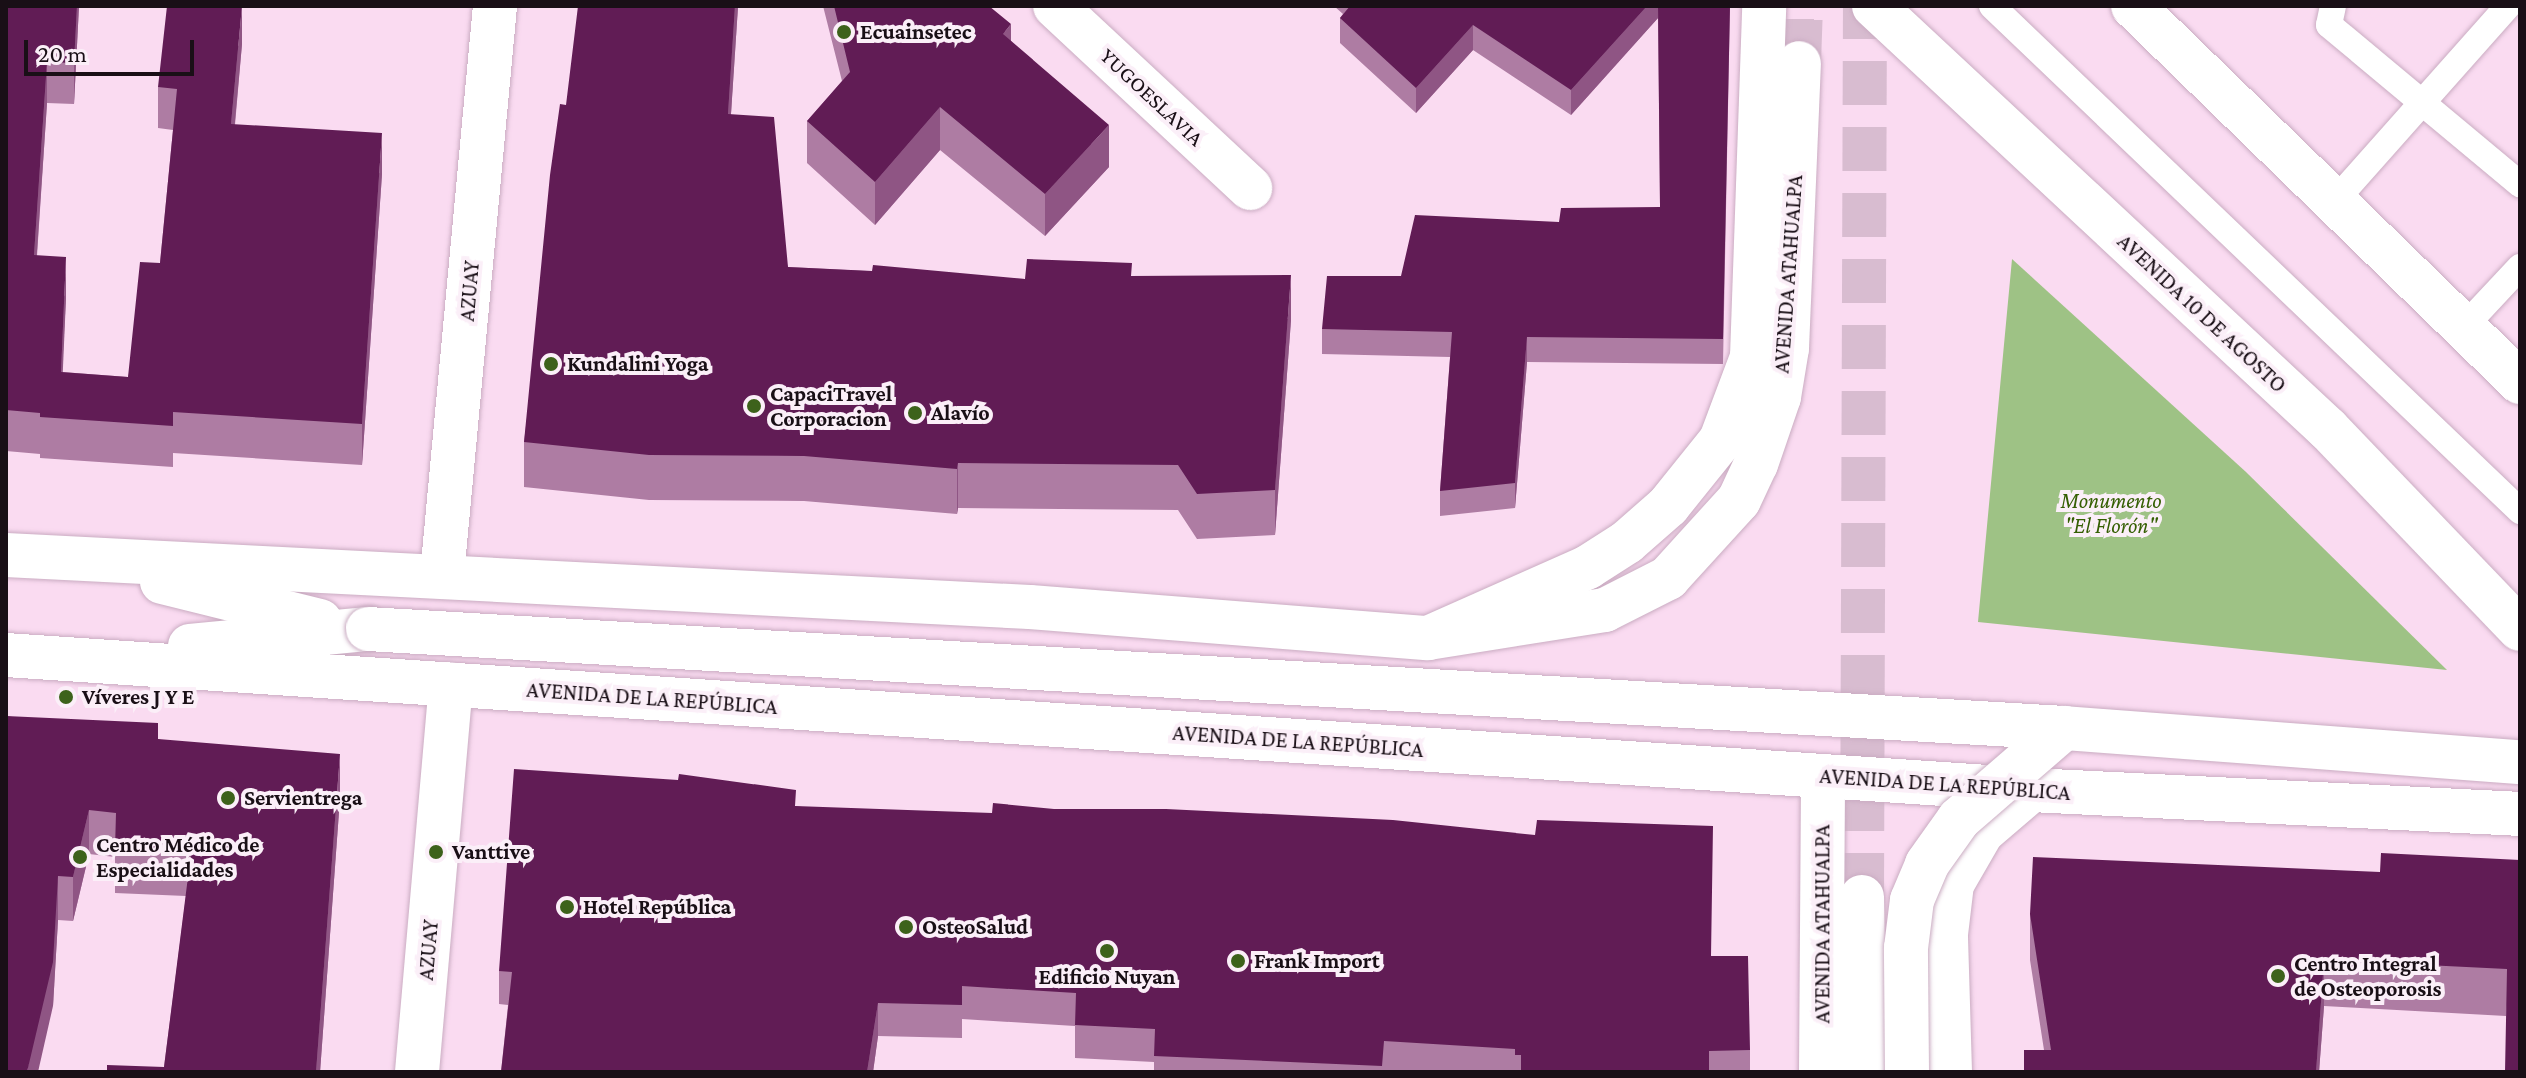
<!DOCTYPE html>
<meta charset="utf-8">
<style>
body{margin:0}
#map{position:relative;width:2526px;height:1078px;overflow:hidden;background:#fadbf1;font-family:"Crimson Pro",serif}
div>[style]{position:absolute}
.green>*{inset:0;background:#9ec285}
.secondary-tunnel>*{height:44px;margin-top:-22px;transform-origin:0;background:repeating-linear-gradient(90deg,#d8bcd0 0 44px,transparent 0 66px)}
.roads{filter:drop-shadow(0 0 2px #caacc2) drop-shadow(0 0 2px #caacc2)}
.lane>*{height:26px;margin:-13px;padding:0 13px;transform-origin:13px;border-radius:13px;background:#fff}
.street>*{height:44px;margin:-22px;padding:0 22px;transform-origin:22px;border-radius:22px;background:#fff}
.secondary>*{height:44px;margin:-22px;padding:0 22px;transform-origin:22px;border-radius:22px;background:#fff}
.primary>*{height:44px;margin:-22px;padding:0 22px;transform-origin:22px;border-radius:22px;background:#fff}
.bridges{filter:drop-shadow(0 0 2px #caacc2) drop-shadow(0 0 2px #caacc2)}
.secondary-bridge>*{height:44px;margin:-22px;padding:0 22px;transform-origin:22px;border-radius:22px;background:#fff}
.wall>*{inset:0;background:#ae7ca3}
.shaded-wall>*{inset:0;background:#8f5584}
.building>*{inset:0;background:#611c55}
.dots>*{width:22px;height:22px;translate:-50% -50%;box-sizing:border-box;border:4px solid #fbeff8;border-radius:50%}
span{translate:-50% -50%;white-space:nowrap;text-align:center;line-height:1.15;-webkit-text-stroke:8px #fbeff8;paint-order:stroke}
.poi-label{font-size:22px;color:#190f16;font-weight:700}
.left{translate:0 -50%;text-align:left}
.street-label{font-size:22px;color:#190f16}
.park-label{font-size:22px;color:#355f03;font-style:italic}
.frame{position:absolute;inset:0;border:8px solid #190f16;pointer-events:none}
.scale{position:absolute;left:24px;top:40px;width:170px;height:36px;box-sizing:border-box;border:4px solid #190f16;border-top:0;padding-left:10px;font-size:24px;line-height:28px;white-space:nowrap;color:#190f16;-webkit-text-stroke:6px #fbeff8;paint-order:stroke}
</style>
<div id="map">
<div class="green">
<i style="clip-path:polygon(2012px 259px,2246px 472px,2447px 670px,1978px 622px)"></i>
</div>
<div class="secondary-tunnel">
<i style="left:1799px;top:63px;width:57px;rotate:-88deg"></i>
<i style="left:1862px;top:897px;width:891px;rotate:-89.81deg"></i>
</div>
<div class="roads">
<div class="lane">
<i style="left:1992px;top:6px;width:731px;rotate:43.72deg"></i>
<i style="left:2333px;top:6px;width:19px;rotate:102deg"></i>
<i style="left:2329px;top:25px;width:249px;rotate:39.8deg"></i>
<i style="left:2333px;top:203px;width:264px;rotate:-48.4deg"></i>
<i style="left:2462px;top:329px;width:85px;rotate:-46.9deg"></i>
</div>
<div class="street">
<i style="left:1055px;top:6px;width:267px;rotate:43deg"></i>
<i style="left:442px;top:575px;width:571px;rotate:-84.68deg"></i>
<i style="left:417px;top:1072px;width:389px;rotate:-85deg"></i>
</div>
<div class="secondary">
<i style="left:6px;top:555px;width:1025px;rotate:2.91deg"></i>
<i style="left:1030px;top:607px;width:399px;rotate:4.5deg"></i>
<i style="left:1428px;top:638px;width:179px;rotate:-9deg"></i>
<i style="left:1605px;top:610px;width:71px;rotate:-26.9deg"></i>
<i style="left:1668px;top:578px;width:105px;rotate:-47.7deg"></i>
<i style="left:1739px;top:500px;width:40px;rotate:-65deg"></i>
<i style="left:1756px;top:464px;width:71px;rotate:-71.1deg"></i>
<i style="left:1779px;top:397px;width:50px;rotate:-80.7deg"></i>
<i style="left:1787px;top:348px;width:285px;rotate:-87.6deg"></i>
<i style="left:162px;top:582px;width:163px;rotate:13.9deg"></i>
<i style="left:190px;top:646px;width:179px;rotate:-5.5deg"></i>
<i style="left:6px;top:655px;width:2029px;rotate:3.81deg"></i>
<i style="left:2031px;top:790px;width:490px;rotate:2.8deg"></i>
<i style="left:1862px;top:897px;width:175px;rotate:89deg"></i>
<i style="left:1821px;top:1072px;width:296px;rotate:-89.6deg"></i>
<i style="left:1950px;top:1072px;width:138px;rotate:-91.7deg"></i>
<i style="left:1946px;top:934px;width:50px;rotate:-83.2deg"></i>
<i style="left:1952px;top:884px;width:60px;rotate:-60deg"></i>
<i style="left:1982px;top:832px;width:65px;rotate:-40.6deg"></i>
</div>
<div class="primary">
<i style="left:1874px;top:6px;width:621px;rotate:42.98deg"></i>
<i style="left:2328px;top:429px;width:277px;rotate:46.2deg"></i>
<i style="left:2133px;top:6px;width:540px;rotate:44.17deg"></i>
<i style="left:1428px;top:638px;width:175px;rotate:-23.9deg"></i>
<i style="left:1588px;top:567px;width:46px;rotate:-32.7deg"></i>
<i style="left:1627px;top:542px;width:55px;rotate:-41.3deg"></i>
<i style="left:1668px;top:506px;width:85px;rotate:-51.2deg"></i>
<i style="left:1721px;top:440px;width:89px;rotate:-69.5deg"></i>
<i style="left:1752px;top:357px;width:351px;rotate:-88deg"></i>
</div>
</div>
<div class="bridges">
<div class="secondary-bridge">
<i style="left:368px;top:629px;width:1699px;rotate:3.34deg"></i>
<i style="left:2064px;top:728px;width:457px;rotate:4.3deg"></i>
<i style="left:1907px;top:1072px;width:124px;rotate:-90.5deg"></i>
<i style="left:1906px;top:948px;width:48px;rotate:-82.9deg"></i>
<i style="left:1912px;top:900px;width:39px;rotate:-67deg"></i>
<i style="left:1927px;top:864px;width:55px;rotate:-54.6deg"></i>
<i style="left:1959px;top:819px;width:139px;rotate:-40.9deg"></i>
</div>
</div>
<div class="wall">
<i style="clip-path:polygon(6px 6px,79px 6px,74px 104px,47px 103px,37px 256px,66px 298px,62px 372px,128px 377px,160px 263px,173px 130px,158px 128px,158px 87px,242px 44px,235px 125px,382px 174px,362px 465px,173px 453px,173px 467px,40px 458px,40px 454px,6px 451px)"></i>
<i style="clip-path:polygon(738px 6px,731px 114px,788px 267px,1025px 279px,1132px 276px,1291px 320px,1275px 535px,1197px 539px,1178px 510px,958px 508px,957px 514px,804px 501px,649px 500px,524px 487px,524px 442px,566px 105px)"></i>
<i style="clip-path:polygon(823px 6px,989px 6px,1011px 41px,1109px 167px,1045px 236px,940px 150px,875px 225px,807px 163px,807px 121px,842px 81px)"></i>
<i style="clip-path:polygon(1334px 6px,1730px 6px,1723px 364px,1527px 362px,1515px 508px,1440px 516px,1440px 491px,1450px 357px,1322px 354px,1322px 329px,1401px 276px,1559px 222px,1660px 207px,1658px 18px,1571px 115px,1473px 50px,1416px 113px,1340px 43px,1340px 18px,1343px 14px)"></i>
<i style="clip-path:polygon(6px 716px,158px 739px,340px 798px,320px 1072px,107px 1072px,164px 1067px,186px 896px,115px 893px,115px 857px,89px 854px,73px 921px,58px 920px,53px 1006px)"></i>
<i style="clip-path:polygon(796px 806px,1712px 956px,1750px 1050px,1750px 1072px,1154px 1072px,1154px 1062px,1075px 1058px,1075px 1026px,962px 1019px,962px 1038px,878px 1036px,873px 1072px,501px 1072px,508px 1005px,499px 1004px,499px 971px)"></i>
<i style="clip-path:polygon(2520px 860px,2506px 1016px,2324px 1006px,2319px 1072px,2024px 1072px,2044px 1050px,2030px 960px,2030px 914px,2380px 872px)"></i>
</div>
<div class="shaded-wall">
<i style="clip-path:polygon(77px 6px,79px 6px,74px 104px,74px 63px)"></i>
<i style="clip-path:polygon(242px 6px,242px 44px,231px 165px,231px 124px)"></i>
<i style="clip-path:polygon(735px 6px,738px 7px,728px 159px,728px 114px)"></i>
<i style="clip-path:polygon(1647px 6px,1658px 6px,1658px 18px,1571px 115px,1571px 90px)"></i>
<i style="clip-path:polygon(1011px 24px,1011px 67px,1003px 34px)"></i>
<i style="clip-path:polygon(1473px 25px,1473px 50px,1416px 113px,1416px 88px)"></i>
<i style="clip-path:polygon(47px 62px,47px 103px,34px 296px,34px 255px)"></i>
<i style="clip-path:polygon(940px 107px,940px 150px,875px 225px,875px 182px)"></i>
<i style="clip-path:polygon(1109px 125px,1109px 167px,1045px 236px,1045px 194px)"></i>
<i style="clip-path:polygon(382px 133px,382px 174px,362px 465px,362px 424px)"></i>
<i style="clip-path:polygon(66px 257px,66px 298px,61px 413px,61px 372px)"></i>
<i style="clip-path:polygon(1291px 275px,1291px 320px,1275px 535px,1275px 490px)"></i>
<i style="clip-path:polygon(1527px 337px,1527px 362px,1515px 508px,1515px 483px)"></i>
<i style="clip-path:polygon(958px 463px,958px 508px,957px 514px,957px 469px)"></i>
<i style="clip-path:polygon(340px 754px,340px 798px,320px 1072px,316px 1072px)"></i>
<i style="clip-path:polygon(89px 810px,89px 854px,73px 921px,73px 877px)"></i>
<i style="clip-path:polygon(58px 876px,58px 920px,53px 1006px,38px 1072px,27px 1072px)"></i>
<i style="clip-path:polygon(2324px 960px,2324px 1006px,2319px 1072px,2316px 1072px)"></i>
<i style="clip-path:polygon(878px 1003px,878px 1036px,873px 1072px,867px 1072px)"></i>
</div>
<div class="building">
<i style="clip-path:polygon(6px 6px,77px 6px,74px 63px,47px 62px,34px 255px,66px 257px,61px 372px,128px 377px,140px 262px,160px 263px,177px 89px,158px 87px,167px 6px,242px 6px,231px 124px,382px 133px,362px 424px,173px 412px,173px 426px,40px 417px,40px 413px,6px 410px)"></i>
<i style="clip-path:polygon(578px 6px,735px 6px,728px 114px,774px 117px,788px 267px,872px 271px,873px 265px,1025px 279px,1027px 259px,1132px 263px,1131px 276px,1291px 275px,1275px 490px,1197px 494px,1178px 465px,958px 463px,957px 469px,804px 456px,649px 455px,524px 442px,550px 175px,560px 104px,566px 105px)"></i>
<i style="clip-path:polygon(834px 6px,989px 6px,1011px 24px,1003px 34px,1109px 125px,1045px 194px,940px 107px,875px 182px,807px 121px,850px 72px)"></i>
<i style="clip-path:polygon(1350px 6px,1647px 6px,1571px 90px,1473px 25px,1416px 88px,1340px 18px)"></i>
<i style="clip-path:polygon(1658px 6px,1730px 6px,1723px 339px,1527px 337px,1515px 483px,1440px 491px,1452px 332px,1322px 329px,1327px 276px,1401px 276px,1415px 215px,1559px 222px,1561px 208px,1660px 207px)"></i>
<i style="clip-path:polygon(6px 716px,158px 723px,158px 739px,340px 754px,316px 1072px,107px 1072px,107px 1065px,164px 1067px,191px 853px,115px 849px,116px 813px,89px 810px,73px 877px,58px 876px,53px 962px,27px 1072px,6px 1072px)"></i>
<i style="clip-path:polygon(514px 769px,678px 780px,679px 774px,796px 790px,795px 806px,992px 813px,993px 803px,1054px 809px,1166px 809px,1393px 820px,1535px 835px,1537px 820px,1713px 826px,1711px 956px,1748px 956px,1750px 1050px,1709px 1051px,1709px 1072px,1521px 1072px,1521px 1055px,1515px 1055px,1515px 1049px,1384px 1041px,1382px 1066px,1154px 1056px,1155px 1029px,1075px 1025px,1076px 993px,962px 986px,962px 1005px,878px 1003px,867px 1072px,501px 1072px,512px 972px,499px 971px)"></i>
<i style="clip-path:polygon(2381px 853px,2520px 860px,2520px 1072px,2505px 1072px,2507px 969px,2324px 960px,2316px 1072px,2024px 1072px,2024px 1050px,2051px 1050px,2030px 914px,2033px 857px,2380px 872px)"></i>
</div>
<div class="dots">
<i style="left:844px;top:32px;background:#3d621b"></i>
<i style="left:551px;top:364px;background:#3d621b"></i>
<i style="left:754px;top:406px;background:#3d621b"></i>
<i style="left:915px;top:413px;background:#3d621b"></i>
<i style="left:66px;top:697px;background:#3d621b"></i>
<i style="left:228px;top:798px;background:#3d621b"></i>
<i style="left:436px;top:852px;background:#3d621b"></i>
<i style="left:80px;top:857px;background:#3d621b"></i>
<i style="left:567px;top:907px;background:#3d621b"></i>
<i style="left:906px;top:927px;background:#3d621b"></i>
<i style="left:1107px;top:951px;background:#3d621b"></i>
<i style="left:1238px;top:961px;background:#3d621b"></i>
<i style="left:2278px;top:976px;background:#3d621b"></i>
</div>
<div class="poi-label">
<span class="left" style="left:860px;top:32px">Ecuainsetec</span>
<span class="left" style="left:567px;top:364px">Kundalini Yoga</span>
<span class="left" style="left:770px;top:406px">CapaciTravel<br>Corporacion</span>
<span class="left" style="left:931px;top:413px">Alavío</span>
<span class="left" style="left:82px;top:697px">Víveres J Y E</span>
<span class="left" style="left:244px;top:798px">Servientrega</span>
<span class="left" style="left:96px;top:857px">Centro Médico de<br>Especialidades</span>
<span class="left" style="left:452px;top:852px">Vanttive</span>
<span class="left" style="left:583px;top:907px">Hotel República</span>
<span class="left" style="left:922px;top:927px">OsteoSalud</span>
<span class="left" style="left:1254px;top:961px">Frank Import</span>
<span class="left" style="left:2294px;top:976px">Centro Integral<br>de Osteoporosis</span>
<span style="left:1107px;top:977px">Edificio Nuyan</span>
</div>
<div class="street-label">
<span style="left:1152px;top:97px;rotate:43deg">YUGOESLAVIA</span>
<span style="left:1788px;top:274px;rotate:-86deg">AVENIDA ATAHUALPA</span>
<span style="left:469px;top:291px;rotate:-85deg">AZUAY</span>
<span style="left:2202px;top:313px;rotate:43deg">AVENIDA 10 DE AGOSTO</span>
<span style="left:652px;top:698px;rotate:4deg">AVENIDA DE LA REPÚBLICA</span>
<span style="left:1298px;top:741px;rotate:4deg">AVENIDA DE LA REPÚBLICA</span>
<span style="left:1945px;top:784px;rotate:4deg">AVENIDA DE LA REPÚBLICA</span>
<span style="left:1822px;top:924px;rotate:-90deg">AVENIDA ATAHUALPA</span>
<span style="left:428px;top:950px;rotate:-85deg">AZUAY</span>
</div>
<div class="park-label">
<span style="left:2111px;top:513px">Monumento<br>"El Florón"</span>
</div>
<div class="frame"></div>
<div class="scale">20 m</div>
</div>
